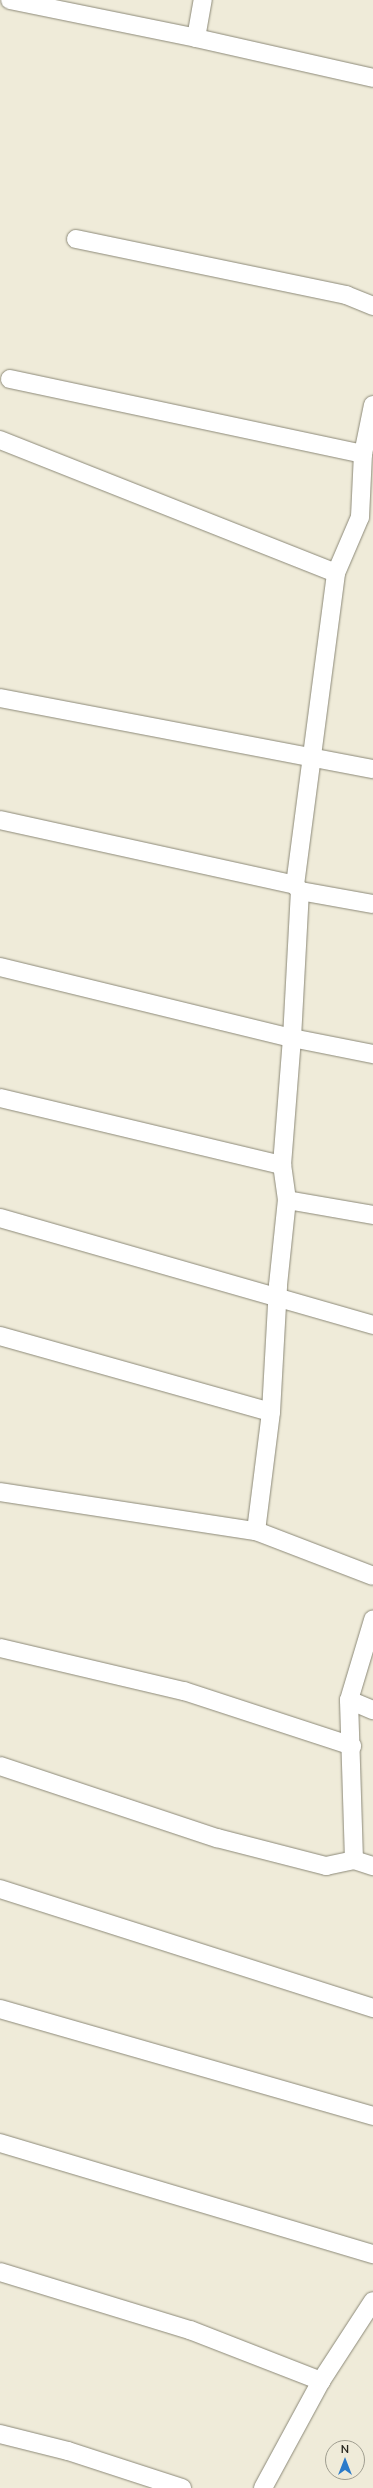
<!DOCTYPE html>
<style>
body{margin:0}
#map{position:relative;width:373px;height:2488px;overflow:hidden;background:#efebd9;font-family:Mulish,sans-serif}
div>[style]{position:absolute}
.roads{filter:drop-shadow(0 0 1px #8c8978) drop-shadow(0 0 1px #8c8978)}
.street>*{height:18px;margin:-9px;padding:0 9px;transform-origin:9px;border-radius:9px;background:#fff}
span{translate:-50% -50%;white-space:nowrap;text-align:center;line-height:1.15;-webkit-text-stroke:4px #efebd9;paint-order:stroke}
.north{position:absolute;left:325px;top:2440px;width:40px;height:40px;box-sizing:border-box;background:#efebd9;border:1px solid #9f9d8f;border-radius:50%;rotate:0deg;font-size:11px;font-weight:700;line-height:16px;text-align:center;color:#282720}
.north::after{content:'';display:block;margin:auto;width:14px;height:18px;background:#2b7bca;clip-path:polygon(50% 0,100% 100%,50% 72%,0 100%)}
</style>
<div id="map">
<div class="roads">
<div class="street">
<i style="left:10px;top:0;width:190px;rotate:11.5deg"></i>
<i style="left:196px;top:38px;width:181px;rotate:12.7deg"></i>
<i style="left:196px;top:38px;width:39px;rotate:-80deg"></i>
<i style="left:76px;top:239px;width:276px;rotate:11.7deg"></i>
<i style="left:346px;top:295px;width:29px;rotate:22deg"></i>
<i style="left:10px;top:379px;width:361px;rotate:12deg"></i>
<i style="left:0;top:440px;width:361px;rotate:21.6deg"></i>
<i style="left:0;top:698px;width:380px;rotate:10.8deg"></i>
<i style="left:0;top:820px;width:302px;rotate:12.4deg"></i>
<i style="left:300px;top:891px;width:74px;rotate:10.1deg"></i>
<i style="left:0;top:967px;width:301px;rotate:13.7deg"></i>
<i style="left:292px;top:1038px;width:83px;rotate:11.2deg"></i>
<i style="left:0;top:1098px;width:290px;rotate:13.4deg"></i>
<i style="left:287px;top:1200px;width:87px;rotate:9.9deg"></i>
<i style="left:0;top:1218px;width:388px;rotate:16deg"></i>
<i style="left:0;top:1336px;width:281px;rotate:15.7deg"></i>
<i style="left:0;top:1492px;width:259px;rotate:8.7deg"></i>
<i style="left:256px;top:1531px;width:125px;rotate:21deg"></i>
<i style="left:256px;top:1531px;width:120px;rotate:-82.8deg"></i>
<i style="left:271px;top:1412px;width:127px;rotate:-86.8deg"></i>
<i style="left:278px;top:1285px;width:85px;rotate:-84deg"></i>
<i style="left:287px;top:1200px;width:35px;rotate:-98deg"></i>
<i style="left:282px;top:1165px;width:127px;rotate:-85.5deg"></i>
<i style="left:292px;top:1038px;width:147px;rotate:-86.9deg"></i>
<i style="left:300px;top:891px;width:8px;rotate:-130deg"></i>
<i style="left:295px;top:885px;width:315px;rotate:-82.5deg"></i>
<i style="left:336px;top:573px;width:61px;rotate:-66.8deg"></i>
<i style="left:360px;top:517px;width:63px;rotate:-87.3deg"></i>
<i style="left:363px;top:454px;width:50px;rotate:-78.5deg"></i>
<i style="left:0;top:1648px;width:189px;rotate:13.2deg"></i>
<i style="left:184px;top:1691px;width:177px;rotate:18.1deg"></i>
<i style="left:349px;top:1700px;width:26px;rotate:23deg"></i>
<i style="left:0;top:1766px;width:229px;rotate:18.4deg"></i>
<i style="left:217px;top:1838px;width:113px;rotate:14.4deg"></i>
<i style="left:326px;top:1866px;width:29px;rotate:-12deg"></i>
<i style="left:354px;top:1860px;width:20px;rotate:18deg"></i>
<i style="left:354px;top:1860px;width:160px;rotate:-91.8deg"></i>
<i style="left:349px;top:1700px;width:84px;rotate:-73.3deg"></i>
<i style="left:0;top:1889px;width:392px;rotate:17.7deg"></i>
<i style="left:0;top:2009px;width:388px;rotate:16deg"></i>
<i style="left:0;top:2143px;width:389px;rotate:16.6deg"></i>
<i style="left:0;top:2272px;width:199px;rotate:17deg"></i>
<i style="left:190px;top:2330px;width:141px;rotate:21.3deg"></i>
<i style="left:0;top:2434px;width:70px;rotate:14deg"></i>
<i style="left:68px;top:2451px;width:120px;rotate:18deg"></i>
<i style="left:263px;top:2488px;width:122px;rotate:-61.5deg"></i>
<i style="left:321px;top:2381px;width:95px;rotate:-57deg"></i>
</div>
</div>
<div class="north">N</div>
</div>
